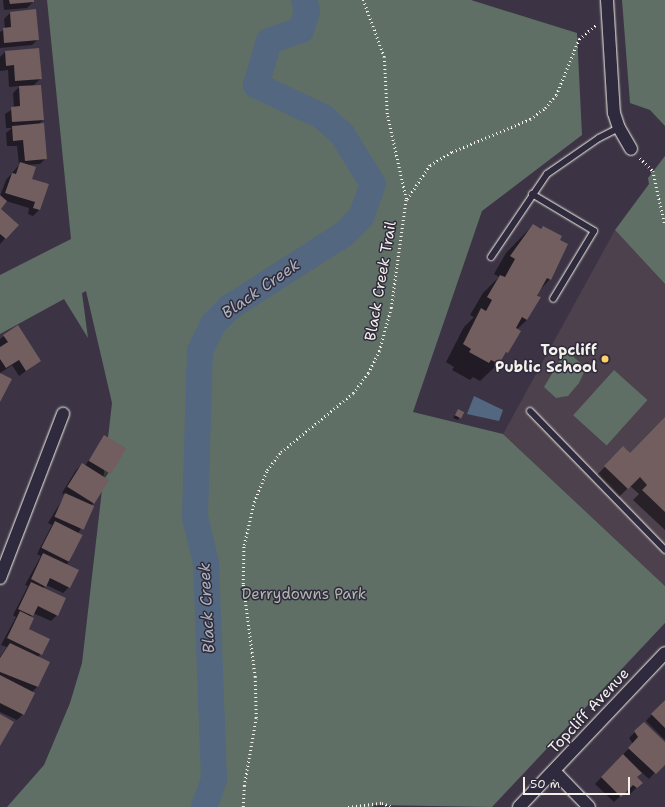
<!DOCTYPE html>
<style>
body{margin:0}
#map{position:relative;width:665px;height:807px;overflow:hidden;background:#3c3444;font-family:"Shantell Sans",sans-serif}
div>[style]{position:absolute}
.built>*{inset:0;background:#4c414c}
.green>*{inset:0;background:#5f6f65;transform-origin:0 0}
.water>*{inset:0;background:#546780}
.shadow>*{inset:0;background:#0007}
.river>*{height:26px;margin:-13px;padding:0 13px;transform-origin:13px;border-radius:13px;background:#546780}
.building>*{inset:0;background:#725e5f;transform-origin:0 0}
.path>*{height:2.5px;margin-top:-1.25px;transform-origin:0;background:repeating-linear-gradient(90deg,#f4f1e8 0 1px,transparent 0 4px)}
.roads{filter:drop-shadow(0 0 1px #f4f1e8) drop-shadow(0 0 1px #f4f1e8)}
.service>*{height:6px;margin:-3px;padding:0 3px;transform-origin:3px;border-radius:3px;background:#2f2a3d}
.minor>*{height:12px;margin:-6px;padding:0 6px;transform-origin:6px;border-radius:6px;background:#2f2a3d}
.dots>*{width:11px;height:11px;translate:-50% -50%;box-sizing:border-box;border:2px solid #2f2a3d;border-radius:50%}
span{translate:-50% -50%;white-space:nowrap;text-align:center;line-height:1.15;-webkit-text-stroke:3px #2f2a3d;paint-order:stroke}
.street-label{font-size:15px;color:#f4f1e8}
.poi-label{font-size:15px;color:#f4f1e8;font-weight:700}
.right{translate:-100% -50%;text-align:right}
.park-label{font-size:15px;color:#b1b6ad}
.water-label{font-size:16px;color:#acb3b9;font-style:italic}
.scale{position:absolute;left:523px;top:777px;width:107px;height:18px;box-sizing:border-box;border:2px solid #f4f1e8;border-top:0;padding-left:5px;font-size:12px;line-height:14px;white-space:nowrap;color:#f4f1e8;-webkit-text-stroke:3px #2f2a3d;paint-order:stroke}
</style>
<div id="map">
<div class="built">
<i style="clip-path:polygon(615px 230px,665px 284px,665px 586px,503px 434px)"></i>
</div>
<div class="green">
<i style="clip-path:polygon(47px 0,471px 0,577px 33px,582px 135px,482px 211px,413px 412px,503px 434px,665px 586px,665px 623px,492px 807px,374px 805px,373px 807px,7px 807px,44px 765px,70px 703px,82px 663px,112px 403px,86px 291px,82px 293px,88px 338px,64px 299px,0 334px,0 275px,71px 239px)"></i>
<i style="clip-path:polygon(622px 0,665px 0,665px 126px,650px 110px,630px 103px)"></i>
<i style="clip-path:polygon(665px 156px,665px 284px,615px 230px,649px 184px,648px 178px)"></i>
<i style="clip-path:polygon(566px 350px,586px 368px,579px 383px,568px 396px,556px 398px,544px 387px)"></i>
<i style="left:614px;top:370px;width:45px;height:61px;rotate:42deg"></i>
</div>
<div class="water">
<i style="clip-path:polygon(474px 396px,503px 410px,499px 421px,467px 414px)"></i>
</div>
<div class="shadow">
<i style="clip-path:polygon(3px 0,33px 0,33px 2px,27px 8px,4px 10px)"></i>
<i style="clip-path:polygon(10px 13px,38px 39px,32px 45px,0 48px,0 32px,5px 29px,4px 19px)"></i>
<i style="clip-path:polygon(5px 52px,41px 78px,33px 86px,43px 120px,38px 125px,46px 158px,40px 164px,27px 165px,39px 210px,33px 216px,28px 214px,29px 208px,6px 201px,0 208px,0 196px,6px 180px,19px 165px,17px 146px,7px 146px,6px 133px,12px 128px,6px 128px,5px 114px,14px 108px,13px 93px,20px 86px,9px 87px,8px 70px,0 71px,0 57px)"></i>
<i style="clip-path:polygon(0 209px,17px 225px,0 244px)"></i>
<i style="clip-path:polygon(533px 225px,540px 230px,543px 227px,550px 279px,540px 290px,527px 320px,516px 330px,519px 332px,498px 364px,480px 381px,473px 377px,470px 380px,452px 370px,454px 367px,446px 362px,464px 327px,474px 317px,470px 315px,483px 293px,499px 277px,494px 274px,506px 253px)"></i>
<i style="clip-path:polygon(4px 336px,40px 361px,19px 376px,12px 365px,0 373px,0 339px)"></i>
<i style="clip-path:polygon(458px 410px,460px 417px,458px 420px,453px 418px)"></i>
<i style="clip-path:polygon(665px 418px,665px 530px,633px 500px,639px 494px,630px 486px,619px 497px,596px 476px,623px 448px,630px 454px)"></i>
<i style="clip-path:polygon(104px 436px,125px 448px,105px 478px,78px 534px,70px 561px,66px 565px,69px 587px,63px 593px,46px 585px,43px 589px,57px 615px,51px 621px,33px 613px,30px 618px,28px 629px,48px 639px,38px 658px,38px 686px,31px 693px,23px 714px,17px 720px,0 712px,0 657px,7px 647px,1px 645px,16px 617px,13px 615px,28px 586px,25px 585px,41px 556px,37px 554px,52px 525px,48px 523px,65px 495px,62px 493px,76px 470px,82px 464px,85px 466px)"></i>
<i style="clip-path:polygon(665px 700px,665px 740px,646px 721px)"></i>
<i style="clip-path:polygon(644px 723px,665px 743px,665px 761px,649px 779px,641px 772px,636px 777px,641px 783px,630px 794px,627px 790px,614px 802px,595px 784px,633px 744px,629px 738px)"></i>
</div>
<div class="river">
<i style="left:204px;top:807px;width:29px;rotate:-70deg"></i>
<i style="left:214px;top:780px;width:217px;rotate:-92.1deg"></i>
<i style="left:206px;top:563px;width:47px;rotate:-103.4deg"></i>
<i style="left:195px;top:517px;width:166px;rotate:-88.3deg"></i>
<i style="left:200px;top:351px;width:30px;rotate:-64deg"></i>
<i style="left:213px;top:324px;width:24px;rotate:-45deg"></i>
<i style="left:230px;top:307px;width:135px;rotate:-32.6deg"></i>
<i style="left:344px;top:234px;width:24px;rotate:-45deg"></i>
<i style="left:361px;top:217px;width:35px;rotate:-70deg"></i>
<i style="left:373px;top:184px;width:59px;rotate:-121.8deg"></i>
<i style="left:342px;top:134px;width:25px;rotate:-138deg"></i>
<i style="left:323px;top:117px;width:74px;rotate:-154.5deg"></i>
<i style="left:256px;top:85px;width:46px;rotate:-73.5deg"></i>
<i style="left:269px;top:41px;width:34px;rotate:-19deg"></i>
<i style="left:301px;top:30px;width:20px;rotate:-72deg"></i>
<i style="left:307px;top:11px;width:11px;rotate:-105deg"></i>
</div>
<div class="building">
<i style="clip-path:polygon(9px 0,34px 0,34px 2px,10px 4px)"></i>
<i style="clip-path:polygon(36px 9px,39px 40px,4px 43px,3px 28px,11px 27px,10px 12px)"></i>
<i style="clip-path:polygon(39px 48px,42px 79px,15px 81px,14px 65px,6px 66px,5px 51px)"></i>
<i style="clip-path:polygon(41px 85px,44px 120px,12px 122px,11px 107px,20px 106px,19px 86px)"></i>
<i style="clip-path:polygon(44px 123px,47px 159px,25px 161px,23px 140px,13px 141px,12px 126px)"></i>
<i style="clip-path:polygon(20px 162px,36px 167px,32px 179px,49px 184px,40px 210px,33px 208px,35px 202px,5px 193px,12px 173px,16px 174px)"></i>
<i style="clip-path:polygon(0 195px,7px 201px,1px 209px,19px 225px,6px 239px,0 234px)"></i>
<i style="clip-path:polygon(533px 224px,541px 229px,543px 226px,562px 236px,560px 240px,568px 244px,551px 280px,547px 278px,537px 296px,541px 297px,527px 320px,522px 317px,516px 328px,521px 331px,508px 353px,506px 352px,499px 364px,491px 360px,489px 363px,469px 352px,471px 349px,463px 344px,481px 308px,486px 311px,492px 300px,487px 297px,500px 275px,505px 277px,515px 259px,510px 256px)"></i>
<i style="clip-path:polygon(18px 325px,41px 361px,26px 371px,19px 360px,6px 368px,0 359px,0 347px,8px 342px,3px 335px)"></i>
<i style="clip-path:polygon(0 373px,12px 379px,0 402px)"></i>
<i style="left:458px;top:409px;width:7px;height:7px;rotate:27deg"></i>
<i style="clip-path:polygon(665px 417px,665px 512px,642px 490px,647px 485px,640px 477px,628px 489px,604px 466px,623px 446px,630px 453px)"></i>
<i style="left:104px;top:435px;width:26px;height:30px;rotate:31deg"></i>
<i style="left:82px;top:463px;width:32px;height:28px;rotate:32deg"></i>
<i style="left:65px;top:493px;width:32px;height:26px;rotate:24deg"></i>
<i style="left:55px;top:521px;width:31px;height:30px;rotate:27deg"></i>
<i style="clip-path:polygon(43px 553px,79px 570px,70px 588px,50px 578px,46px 587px,31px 579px)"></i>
<i style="clip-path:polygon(31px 582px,66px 598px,58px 616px,38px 606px,33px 616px,18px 609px)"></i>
<i style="clip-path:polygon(20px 611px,34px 618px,29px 629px,50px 639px,42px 655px,7px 638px)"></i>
<i style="clip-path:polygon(10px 643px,50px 662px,38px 687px,0 672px,0 658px)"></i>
<i style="clip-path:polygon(0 675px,35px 693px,24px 715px,0 703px)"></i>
<i style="clip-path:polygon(665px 700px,665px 728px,651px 714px)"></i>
<i style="clip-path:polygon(0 714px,14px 722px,0 746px)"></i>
<i style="clip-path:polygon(644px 722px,665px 742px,665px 765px,656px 774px,628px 748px,638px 737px,634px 731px)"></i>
<i style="clip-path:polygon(623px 754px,642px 773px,637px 777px,643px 783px,637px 788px,633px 785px,621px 797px,601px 777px)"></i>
</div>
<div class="path">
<i style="left:640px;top:158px;width:18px;rotate:45deg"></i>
<i style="left:653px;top:171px;width:55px;rotate:77.5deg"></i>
<i style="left:407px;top:199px;width:41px;rotate:-55.9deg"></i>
<i style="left:430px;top:165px;width:26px;rotate:-31deg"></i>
<i style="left:452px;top:152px;width:85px;rotate:-22.9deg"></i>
<i style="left:530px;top:119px;width:19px;rotate:-36deg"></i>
<i style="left:545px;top:108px;width:17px;rotate:-50deg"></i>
<i style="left:556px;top:95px;width:61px;rotate:-67.7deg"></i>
<i style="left:579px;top:39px;width:23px;rotate:-40deg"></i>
<i style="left:243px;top:807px;width:21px;rotate:-87deg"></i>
<i style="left:244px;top:786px;width:69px;rotate:-80deg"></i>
<i style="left:256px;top:718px;width:41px;rotate:-91.4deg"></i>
<i style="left:255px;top:677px;width:94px;rotate:-97.4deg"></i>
<i style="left:243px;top:584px;width:39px;rotate:-89deg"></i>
<i style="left:244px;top:545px;width:44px;rotate:-76.9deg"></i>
<i style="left:254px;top:502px;width:35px;rotate:-68deg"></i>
<i style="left:267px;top:470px;width:23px;rotate:-52deg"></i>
<i style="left:281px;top:452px;width:93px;rotate:-39.3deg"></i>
<i style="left:353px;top:393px;width:25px;rotate:-53deg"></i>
<i style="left:368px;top:373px;width:25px;rotate:-63deg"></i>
<i style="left:379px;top:351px;width:45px;rotate:-74.4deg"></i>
<i style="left:391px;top:308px;width:110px;rotate:-82.2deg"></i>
<i style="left:406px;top:199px;width:87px;rotate:-102.6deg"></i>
<i style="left:387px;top:114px;width:57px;rotate:-93deg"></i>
<i style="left:384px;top:57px;width:61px;rotate:-110.2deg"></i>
<i style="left:348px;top:807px;width:34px;rotate:-7deg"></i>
<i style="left:382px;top:803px;width:12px;rotate:20deg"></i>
</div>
<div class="roads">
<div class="service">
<i style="left:532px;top:194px;width:72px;rotate:30.8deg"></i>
<i style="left:594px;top:231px;width:79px;rotate:121.1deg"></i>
<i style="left:491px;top:257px;width:100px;rotate:-56deg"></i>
<i style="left:547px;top:174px;width:63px;rotate:-34.7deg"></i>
<i style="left:599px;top:138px;width:22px;rotate:-27deg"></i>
<i style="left:530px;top:411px;width:194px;rotate:45.8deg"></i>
</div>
<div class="minor">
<i style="left:607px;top:0;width:113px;rotate:86.5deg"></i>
<i style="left:614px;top:113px;width:16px;rotate:72deg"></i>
<i style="left:619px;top:128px;width:24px;rotate:60deg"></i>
<i style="left:0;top:578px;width:176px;rotate:-69deg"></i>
<i style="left:554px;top:771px;width:50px;rotate:45.8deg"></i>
<i style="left:519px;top:807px;width:212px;rotate:-46.5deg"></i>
</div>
</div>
<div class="dots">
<i style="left:605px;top:359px;background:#ffd166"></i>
</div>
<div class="street-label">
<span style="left:381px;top:281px;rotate:-80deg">Black Creek Trail</span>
<span style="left:589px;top:711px;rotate:-47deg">Topcliff Avenue</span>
</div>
<div class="poi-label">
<span class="right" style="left:597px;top:359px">Topcliff<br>Public School</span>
</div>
<div class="park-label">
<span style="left:304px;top:595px">Derrydowns Park</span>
</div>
<div class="water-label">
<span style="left:261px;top:289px;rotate:-35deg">Black Creek</span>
<span style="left:207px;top:608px;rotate:-93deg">Black Creek</span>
</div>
<div class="scale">50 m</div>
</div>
